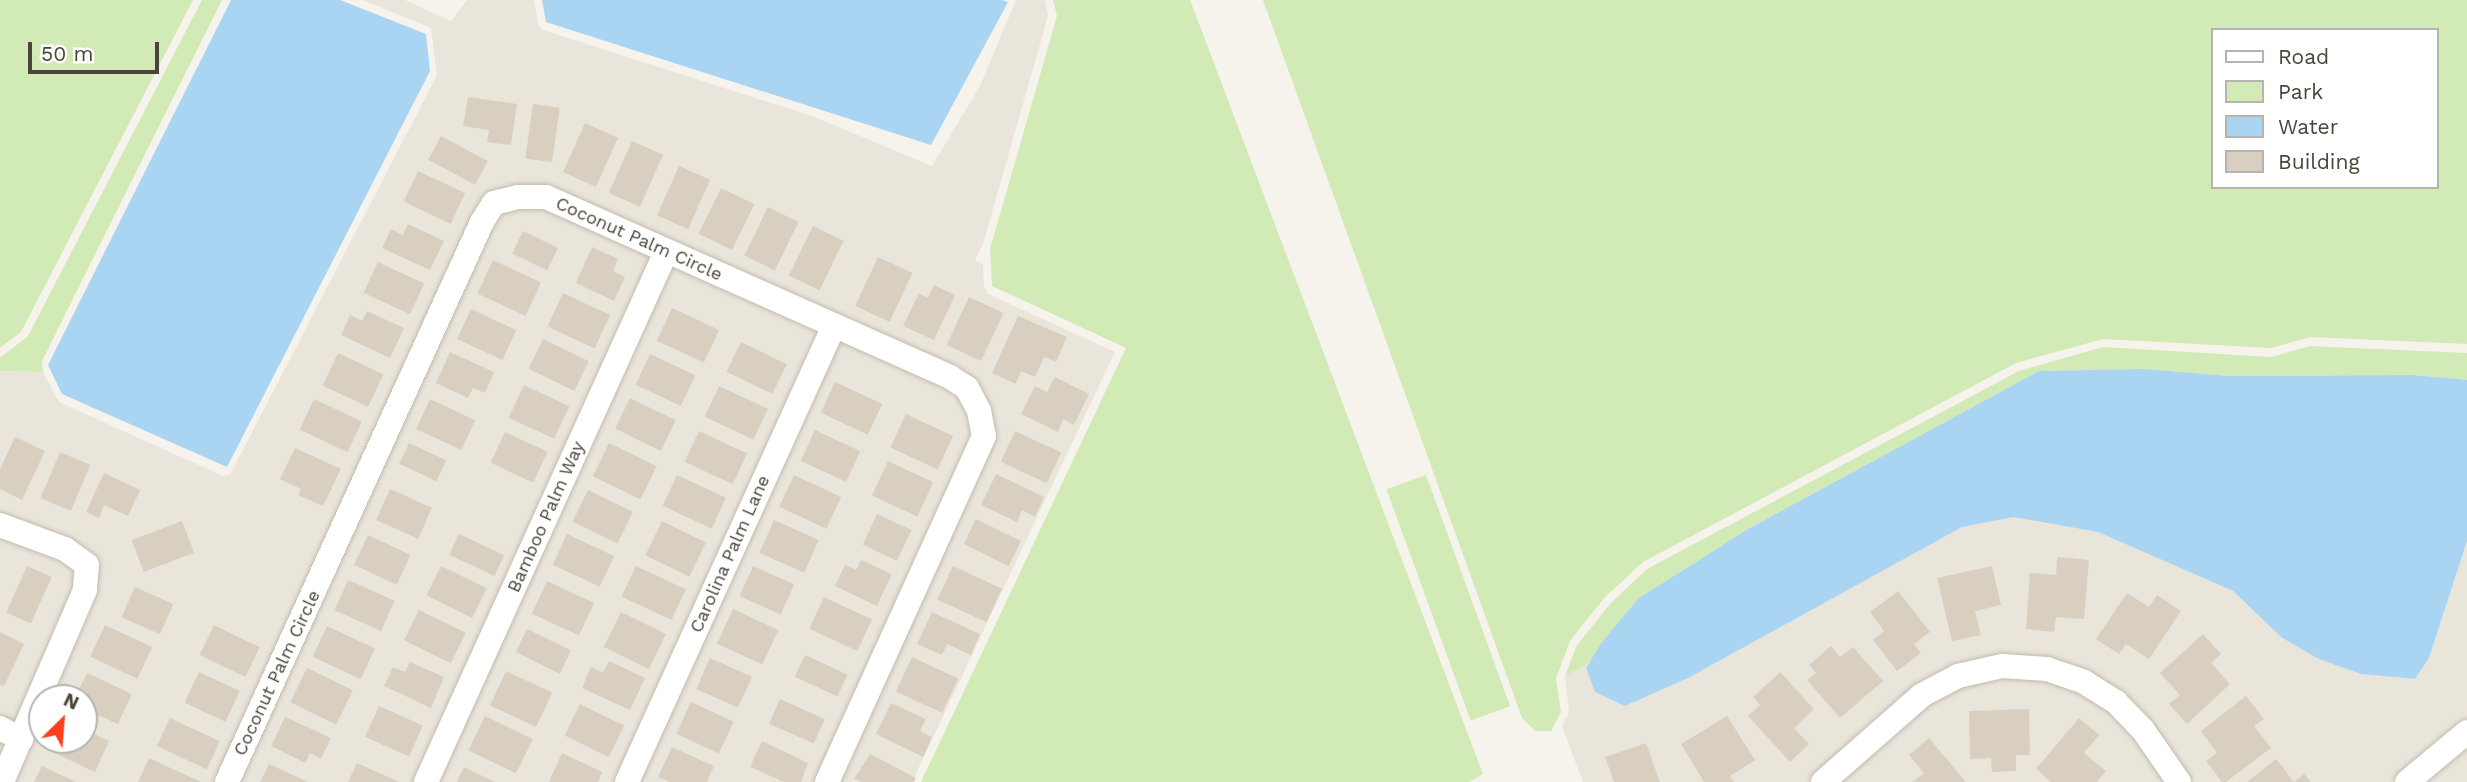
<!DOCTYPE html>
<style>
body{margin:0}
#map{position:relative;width:2467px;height:782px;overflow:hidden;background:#f6f3ec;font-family:"Work Sans",sans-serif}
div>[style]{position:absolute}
.residential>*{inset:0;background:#eae5da}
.green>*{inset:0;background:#d2eab5;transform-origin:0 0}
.water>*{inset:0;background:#a9d4f2}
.building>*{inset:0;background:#d8cfc1;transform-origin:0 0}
.roads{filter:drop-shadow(0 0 2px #c2bbae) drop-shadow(0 0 2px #c2bbae)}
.minor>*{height:24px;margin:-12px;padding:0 12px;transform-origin:12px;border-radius:12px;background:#fff}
span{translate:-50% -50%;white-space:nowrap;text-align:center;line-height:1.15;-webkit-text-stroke:6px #fff;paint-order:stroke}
.street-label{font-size:18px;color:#4b4439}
.legend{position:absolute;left:2211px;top:28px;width:228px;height:161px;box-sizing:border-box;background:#fff;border:2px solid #b7b4b0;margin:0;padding:9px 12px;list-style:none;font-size:21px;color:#4b4439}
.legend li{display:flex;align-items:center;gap:14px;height:35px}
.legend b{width:35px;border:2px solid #b7b4b0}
.north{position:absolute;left:28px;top:684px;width:70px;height:70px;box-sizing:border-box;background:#fff;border:2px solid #b7b4b0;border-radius:50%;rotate:25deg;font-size:19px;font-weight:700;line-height:28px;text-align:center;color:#4b4439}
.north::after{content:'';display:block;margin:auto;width:24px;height:32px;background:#fc3f1d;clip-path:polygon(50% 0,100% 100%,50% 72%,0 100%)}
.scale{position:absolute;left:28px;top:42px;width:131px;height:32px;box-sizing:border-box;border:4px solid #4b4439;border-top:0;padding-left:9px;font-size:21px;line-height:24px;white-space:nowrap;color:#4b4439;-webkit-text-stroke:5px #fff;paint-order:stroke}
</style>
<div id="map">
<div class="residential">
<i style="clip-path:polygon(363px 0,405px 0,451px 21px,467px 0,534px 0,538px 24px,543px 30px,812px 116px,932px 166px,980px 86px,1016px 0,1045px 0,1048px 16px,983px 244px,975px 260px,983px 264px,984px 287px,988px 294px,1115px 352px,912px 782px,837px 782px,987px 405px,550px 188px,493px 193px,217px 782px,12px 782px,42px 712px,42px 740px,84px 740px,84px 698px,48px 698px,96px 566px,0 514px,0 371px,43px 372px,59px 402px,223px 476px,230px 475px,437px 75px,431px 28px)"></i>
<i style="clip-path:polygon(518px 207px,544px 207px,654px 257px,416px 782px,237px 782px,500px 212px)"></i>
<i style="clip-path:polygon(671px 265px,820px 332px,617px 782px,436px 782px)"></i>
<i style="clip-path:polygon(837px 340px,945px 386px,959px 396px,971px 416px,974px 435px,817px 782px,636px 782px)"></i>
<i style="clip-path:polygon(2013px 517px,2098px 532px,2233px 591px,2281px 637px,2361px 674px,2415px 679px,2429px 658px,2467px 541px,2467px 720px,2391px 782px,2191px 782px,2150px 722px,2003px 655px,1855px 745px,1808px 782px,1583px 782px,1562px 726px,1569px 713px,1565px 676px,1588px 664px,1586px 668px,1625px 706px,1688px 678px,1962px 527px)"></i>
<i style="clip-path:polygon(0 536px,60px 558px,77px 571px,76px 588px,0 764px)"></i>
<i style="clip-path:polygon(2002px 676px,2045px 679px,2080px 691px,2110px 710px,2136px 737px,2167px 782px,1838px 782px,1927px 704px,1960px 686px)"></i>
<i style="clip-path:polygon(2467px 744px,2467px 782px,2423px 782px)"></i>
</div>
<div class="green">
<i style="clip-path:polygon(0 0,193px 0,21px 332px,0 348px)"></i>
<i style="clip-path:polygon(202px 0,222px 0,42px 361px,43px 372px,0 371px,0 358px,28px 336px)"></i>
<i style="clip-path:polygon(1053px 0,1190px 0,1483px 774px,1469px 782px,921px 782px,1126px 348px,992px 286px,990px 249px,1057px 16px)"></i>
<i style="clip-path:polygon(evenodd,1263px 0,2467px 0,2467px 344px,2310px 337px,2272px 348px,2103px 339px,2016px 363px,1643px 562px,1604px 598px,1570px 641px,1556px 678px,1561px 712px,1551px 731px,1536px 731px,1522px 718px,1263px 0,2213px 30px,2437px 30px,2437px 187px,2213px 187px,2213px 30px)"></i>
<i style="clip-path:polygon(2310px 346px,2467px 353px,2467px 380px,2414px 375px,2229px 376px,2144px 369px,2039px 371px,1748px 529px,1639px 598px,1588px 664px,1565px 676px,1577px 645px,1610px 604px,1647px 569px,2019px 371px,2103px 347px,2271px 357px)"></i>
<i style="left:1426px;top:475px;width:246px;height:42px;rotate:70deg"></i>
</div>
<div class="water">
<i style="clip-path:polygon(231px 0,340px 0,426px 34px,430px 71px,227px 467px,62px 394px,48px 365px)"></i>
<i style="clip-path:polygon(542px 0,1002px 0,1008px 2px,931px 145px,546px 22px)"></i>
<i style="clip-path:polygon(2144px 369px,2229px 376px,2414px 375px,2467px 380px,2467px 541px,2429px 658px,2415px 679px,2361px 674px,2319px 659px,2281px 637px,2233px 591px,2098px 532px,2013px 517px,1962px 527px,1688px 678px,1625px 706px,1595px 692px,1586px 668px,1602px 642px,1639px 598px,1748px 529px,2039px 371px)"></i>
</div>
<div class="building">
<i style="clip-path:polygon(468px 97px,517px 104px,511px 145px,487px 142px,489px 130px,463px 126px)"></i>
<i style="left:533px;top:104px;width:27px;height:55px;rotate:8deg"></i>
<i style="left:585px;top:123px;width:36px;height:54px;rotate:24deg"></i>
<i style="left:441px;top:136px;width:53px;height:27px;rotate:28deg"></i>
<i style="left:632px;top:141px;width:34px;height:57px;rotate:24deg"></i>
<i style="left:679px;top:166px;width:34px;height:54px;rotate:24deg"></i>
<i style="left:418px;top:171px;width:52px;height:34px;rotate:25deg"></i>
<i style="left:721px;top:188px;width:37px;height:51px;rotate:26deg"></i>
<i style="left:768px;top:207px;width:34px;height:54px;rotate:26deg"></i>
<i style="clip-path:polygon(408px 224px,444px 241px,430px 270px,382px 248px,391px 229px,403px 235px)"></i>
<i style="left:813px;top:226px;width:34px;height:55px;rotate:26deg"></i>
<i style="left:523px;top:231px;width:39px;height:25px;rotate:26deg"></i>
<i style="clip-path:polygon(592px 247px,618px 259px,613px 271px,625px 277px,614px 301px,576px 283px)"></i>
<i style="left:878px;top:257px;width:38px;height:54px;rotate:25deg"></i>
<i style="left:493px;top:260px;width:53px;height:37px;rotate:25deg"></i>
<i style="left:378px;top:262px;width:51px;height:34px;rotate:25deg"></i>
<i style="clip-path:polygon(934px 285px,955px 295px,934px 340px,903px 326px,919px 293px,928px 298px)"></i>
<i style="left:563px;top:293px;width:52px;height:37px;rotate:25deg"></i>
<i style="left:969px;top:297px;width:38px;height:53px;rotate:25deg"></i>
<i style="left:672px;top:308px;width:52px;height:36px;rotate:25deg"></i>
<i style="left:471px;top:309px;width:50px;height:33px;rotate:25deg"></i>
<i style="clip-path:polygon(367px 311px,404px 328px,390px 358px,341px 335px,350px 315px,362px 321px)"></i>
<i style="clip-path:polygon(1018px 316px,1067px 337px,1056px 362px,1044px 357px,1035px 377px,1021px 371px,1016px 384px,992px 373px)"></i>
<i style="left:543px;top:339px;width:51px;height:33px;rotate:26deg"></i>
<i style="left:741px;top:342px;width:51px;height:33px;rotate:26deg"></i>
<i style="clip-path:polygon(450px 352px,494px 372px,485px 393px,473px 388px,468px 398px,436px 383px)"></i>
<i style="left:338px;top:353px;width:50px;height:36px;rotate:25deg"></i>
<i style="left:650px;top:354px;width:50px;height:34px;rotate:25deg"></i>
<i style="clip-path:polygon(1055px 377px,1089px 394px,1074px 425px,1063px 419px,1058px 432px,1021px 414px,1035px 386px,1047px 392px)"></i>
<i style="left:835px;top:382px;width:52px;height:34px;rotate:25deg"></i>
<i style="left:524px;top:385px;width:50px;height:36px;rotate:25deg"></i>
<i style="left:719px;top:386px;width:54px;height:34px;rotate:25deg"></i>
<i style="left:630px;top:398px;width:51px;height:34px;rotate:26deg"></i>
<i style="left:314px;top:399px;width:53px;height:34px;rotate:25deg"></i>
<i style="left:430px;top:399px;width:50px;height:33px;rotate:25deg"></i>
<i style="left:906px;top:414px;width:52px;height:37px;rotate:25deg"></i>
<i style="left:815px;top:430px;width:50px;height:34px;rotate:25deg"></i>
<i style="left:699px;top:431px;width:53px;height:34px;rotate:25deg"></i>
<i style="left:1015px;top:431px;width:51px;height:34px;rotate:25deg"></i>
<i style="left:505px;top:432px;width:47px;height:34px;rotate:25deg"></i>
<i style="clip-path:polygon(15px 437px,45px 451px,22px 500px,0 489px,0 469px)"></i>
<i style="left:409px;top:443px;width:41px;height:23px;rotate:25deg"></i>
<i style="left:609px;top:443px;width:53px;height:37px;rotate:26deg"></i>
<i style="clip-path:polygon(295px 448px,341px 469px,323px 506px,298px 495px,301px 489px,280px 479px)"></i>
<i style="left:60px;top:452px;width:33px;height:50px;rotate:23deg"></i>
<i style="left:888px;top:461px;width:50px;height:38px;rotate:25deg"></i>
<i style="clip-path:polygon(104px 473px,140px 490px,128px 516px,104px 505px,99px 518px,86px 512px)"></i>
<i style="clip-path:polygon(996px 474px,1044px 497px,1035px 517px,1022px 510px,1017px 522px,981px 505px)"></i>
<i style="left:677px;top:475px;width:54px;height:34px;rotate:25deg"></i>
<i style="left:794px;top:475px;width:52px;height:35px;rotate:25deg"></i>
<i style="left:390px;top:489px;width:46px;height:34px;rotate:24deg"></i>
<i style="left:588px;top:490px;width:50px;height:35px;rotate:26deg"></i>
<i style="left:877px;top:514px;width:38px;height:34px;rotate:25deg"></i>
<i style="left:976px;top:519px;width:50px;height:28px;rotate:26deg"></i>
<i style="left:774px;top:520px;width:49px;height:36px;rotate:24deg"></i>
<i style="left:182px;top:521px;width:34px;height:54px;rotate:69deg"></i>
<i style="left:662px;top:521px;width:49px;height:38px;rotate:26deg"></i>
<i style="left:459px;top:534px;width:50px;height:23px;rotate:25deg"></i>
<i style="left:567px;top:534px;width:52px;height:34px;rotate:25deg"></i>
<i style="left:368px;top:535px;width:47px;height:33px;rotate:25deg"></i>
<i style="clip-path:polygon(2057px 557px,2089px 560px,2084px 619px,2056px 617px,2054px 632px,2026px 629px,2030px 573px,2056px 575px)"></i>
<i style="clip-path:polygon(861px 560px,892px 574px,877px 606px,835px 586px,845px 565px,856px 570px)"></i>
<i style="left:27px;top:566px;width:27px;height:51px;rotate:24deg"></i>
<i style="left:441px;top:566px;width:51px;height:33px;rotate:26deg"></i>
<i style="left:636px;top:566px;width:55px;height:34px;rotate:25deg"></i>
<i style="left:753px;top:566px;width:45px;height:33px;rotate:24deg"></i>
<i style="left:953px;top:566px;width:54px;height:37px;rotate:25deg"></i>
<i style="clip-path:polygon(1992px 566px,2001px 605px,1975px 611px,1981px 635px,1952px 641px,1937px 578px)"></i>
<i style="left:348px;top:580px;width:51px;height:33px;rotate:24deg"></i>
<i style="left:547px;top:581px;width:52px;height:36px;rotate:25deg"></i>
<i style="left:135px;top:587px;width:42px;height:33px;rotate:24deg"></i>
<i style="clip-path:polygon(1898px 591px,1930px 632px,1914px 644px,1921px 653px,1897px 671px,1873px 640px,1884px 631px,1870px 612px)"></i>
<i style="clip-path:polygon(2127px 593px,2149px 607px,2157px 595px,2181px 611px,2149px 659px,2126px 644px,2119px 654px,2096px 639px)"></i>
<i style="left:824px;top:597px;width:53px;height:35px;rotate:25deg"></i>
<i style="left:733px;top:609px;width:50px;height:38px;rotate:25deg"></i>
<i style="left:419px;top:610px;width:52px;height:34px;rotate:26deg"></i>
<i style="left:621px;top:612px;width:50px;height:39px;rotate:26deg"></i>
<i style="clip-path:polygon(932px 612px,980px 634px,971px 655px,947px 644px,942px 655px,917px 644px)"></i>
<i style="left:105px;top:625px;width:52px;height:35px;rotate:25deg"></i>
<i style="left:214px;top:625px;width:51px;height:33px;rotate:26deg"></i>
<i style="left:327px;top:626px;width:53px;height:34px;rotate:25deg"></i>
<i style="left:527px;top:629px;width:49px;height:26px;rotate:26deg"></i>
<i style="clip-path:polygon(0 632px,24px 644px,4px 686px,0 685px)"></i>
<i style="clip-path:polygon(2203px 634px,2221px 654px,2211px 663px,2230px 684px,2187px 724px,2169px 704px,2180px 695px,2160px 673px)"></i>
<i style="clip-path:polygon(1831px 646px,1840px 657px,1853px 647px,1883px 681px,1840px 718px,1807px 680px,1816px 673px,1809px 665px)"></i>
<i style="left:805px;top:655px;width:47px;height:24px;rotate:25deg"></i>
<i style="left:912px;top:657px;width:51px;height:38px;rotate:25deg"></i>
<i style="left:710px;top:658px;width:46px;height:34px;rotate:24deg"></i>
<i style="clip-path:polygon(609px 661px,645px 678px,630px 710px,582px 688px,591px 667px,603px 673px)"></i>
<i style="clip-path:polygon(410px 662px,444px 677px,431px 708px,384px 686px,393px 667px,405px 672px)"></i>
<i style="left:307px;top:668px;width:51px;height:38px;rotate:26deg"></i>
<i style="left:506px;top:671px;width:51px;height:38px;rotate:25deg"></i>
<i style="left:199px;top:672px;width:45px;height:34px;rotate:25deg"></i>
<i style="clip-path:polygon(1780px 672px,1814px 709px,1794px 728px,1809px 744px,1790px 762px,1748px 716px,1760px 705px,1753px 697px)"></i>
<i style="clip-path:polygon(87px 673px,132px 694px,118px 724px,84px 709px,84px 698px,75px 698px)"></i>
<i style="clip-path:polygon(2246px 696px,2264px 719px,2254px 726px,2271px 748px,2226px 782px,2222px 782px,2206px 761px,2217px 753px,2201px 731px)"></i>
<i style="left:780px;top:699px;width:49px;height:27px;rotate:24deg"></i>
<i style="left:691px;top:702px;width:47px;height:35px;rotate:25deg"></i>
<i style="clip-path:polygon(891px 703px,926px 719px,920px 731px,932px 737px,923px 757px,876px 734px)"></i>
<i style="left:580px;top:704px;width:49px;height:35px;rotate:26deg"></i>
<i style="left:379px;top:706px;width:48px;height:34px;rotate:24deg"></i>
<i style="clip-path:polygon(2029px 709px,2030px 755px,2016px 755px,2016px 771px,1992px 772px,1991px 758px,1970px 759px,1969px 711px)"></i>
<i style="left:485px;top:716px;width:53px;height:38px;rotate:26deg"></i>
<i style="clip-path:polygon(1727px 716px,1755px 760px,1730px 776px,1734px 782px,1704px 782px,1681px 744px)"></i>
<i style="clip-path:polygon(285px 717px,331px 738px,321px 759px,310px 753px,305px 763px,271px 746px)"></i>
<i style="left:170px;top:718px;width:55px;height:31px;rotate:25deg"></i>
<i style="clip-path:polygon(2079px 718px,2099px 735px,2084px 753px,2106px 771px,2097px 782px,2051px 782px,2036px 769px)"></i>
<i style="clip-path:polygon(84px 729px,109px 741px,95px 772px,48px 750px,52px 740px,84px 740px)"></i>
<i style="clip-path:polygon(1929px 738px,1966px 782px,1913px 782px,1924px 773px,1909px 755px)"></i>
<i style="clip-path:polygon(762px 741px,808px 763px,801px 782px,784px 782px,750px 767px)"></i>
<i style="clip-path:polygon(1646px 743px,1660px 782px,1614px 782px,1605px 757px)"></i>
<i style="clip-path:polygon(672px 747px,714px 766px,707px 782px,669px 782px,658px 777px)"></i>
<i style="clip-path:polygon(562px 753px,602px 772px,598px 782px,549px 782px)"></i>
<i style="clip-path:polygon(870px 754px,916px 778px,914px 782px,861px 782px,854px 779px)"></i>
<i style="clip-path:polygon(149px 758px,201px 782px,138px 782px)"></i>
<i style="clip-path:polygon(2276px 759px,2294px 782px,2304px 774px,2311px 782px,2247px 782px)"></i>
<i style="clip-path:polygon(357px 763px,399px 782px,348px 782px)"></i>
<i style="clip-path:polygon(269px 764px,308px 782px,260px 782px)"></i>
<i style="clip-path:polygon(42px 766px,76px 782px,34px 782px)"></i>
<i style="clip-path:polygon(464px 767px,495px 782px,457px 782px)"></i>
</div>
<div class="roads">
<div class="minor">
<i style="left:0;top:525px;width:69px;rotate:20.3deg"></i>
<i style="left:65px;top:549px;width:27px;rotate:36deg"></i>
<i style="left:87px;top:565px;width:25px;rotate:95deg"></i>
<i style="left:85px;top:590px;width:209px;rotate:113.4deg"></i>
<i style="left:0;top:728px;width:24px;rotate:28deg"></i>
<i style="left:227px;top:782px;width:615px;rotate:-65.52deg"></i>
<i style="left:482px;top:222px;width:22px;rotate:-58deg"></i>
<i style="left:494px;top:203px;width:25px;rotate:-14deg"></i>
<i style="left:518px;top:197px;width:28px"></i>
<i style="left:546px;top:197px;width:442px;rotate:24deg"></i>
<i style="left:950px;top:377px;width:20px;rotate:33deg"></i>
<i style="left:967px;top:388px;width:26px;rotate:62deg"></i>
<i style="left:979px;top:411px;width:25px;rotate:79deg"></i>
<i style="left:984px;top:436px;width:380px;rotate:114.4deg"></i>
<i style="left:426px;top:782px;width:582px;rotate:-65.64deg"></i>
<i style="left:627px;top:782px;width:499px;rotate:-65.6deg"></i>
<i style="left:1823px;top:782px;width:132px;rotate:-41.3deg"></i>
<i style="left:1922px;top:695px;width:41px;rotate:-27.8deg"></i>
<i style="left:1958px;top:676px;width:45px;rotate:-12.8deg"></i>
<i style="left:2002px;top:666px;width:45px;rotate:3.8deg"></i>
<i style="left:2047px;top:669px;width:39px;rotate:19deg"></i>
<i style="left:2084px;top:682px;width:38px;rotate:32deg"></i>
<i style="left:2116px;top:702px;width:39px;rotate:46deg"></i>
<i style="left:2143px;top:730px;width:63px;rotate:55.3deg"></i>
<i style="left:2407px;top:782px;width:78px;rotate:-39.8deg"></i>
</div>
</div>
<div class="street-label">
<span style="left:639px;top:239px;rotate:24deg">Coconut Palm Circle</span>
<span style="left:546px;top:517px;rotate:-66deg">Bamboo Palm Way</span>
<span style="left:730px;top:554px;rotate:-66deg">Carolina Palm Lane</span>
<span style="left:277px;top:673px;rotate:-65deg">Coconut Palm Circle</span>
</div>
<ul class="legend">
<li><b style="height:9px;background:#fff"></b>Road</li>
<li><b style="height:19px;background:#d2eab5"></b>Park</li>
<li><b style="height:19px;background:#a9d4f2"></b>Water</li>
<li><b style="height:19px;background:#d8cfc1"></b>Building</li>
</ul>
<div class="north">N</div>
<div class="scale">50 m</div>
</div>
